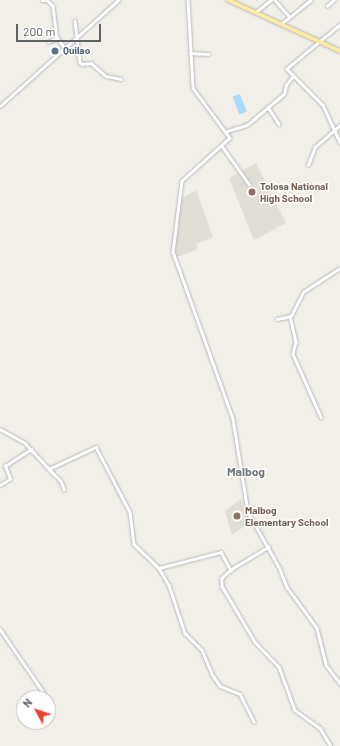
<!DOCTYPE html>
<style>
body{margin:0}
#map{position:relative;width:340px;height:746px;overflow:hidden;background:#f1efe8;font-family:Barlow,sans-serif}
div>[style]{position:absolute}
.education>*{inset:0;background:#e1ded6}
.water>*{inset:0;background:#aadaff;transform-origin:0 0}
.roads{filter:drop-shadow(0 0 1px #b5b8bc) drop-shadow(0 0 1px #b5b8bc)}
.minor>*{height:2.5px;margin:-1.25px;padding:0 1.25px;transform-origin:1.25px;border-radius:1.25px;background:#fff}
.tertiary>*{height:3px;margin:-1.5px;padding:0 1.5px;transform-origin:1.5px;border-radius:1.5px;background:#fff}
.trunk>*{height:4px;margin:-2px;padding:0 2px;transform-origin:2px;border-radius:2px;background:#feeaa1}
.dots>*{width:11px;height:11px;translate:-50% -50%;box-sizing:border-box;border:2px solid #fff;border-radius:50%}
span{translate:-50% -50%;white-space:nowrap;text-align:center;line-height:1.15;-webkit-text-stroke:3px #fff;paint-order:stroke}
.service-label{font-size:10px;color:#4e5e75;font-weight:700}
.left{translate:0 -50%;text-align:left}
.education-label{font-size:10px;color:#785e54;font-weight:700}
.quarter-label{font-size:12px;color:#70757a;font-weight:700}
.north{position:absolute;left:16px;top:690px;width:40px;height:40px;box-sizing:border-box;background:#fff;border:1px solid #bfc1c3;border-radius:50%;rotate:310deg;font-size:11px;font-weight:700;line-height:16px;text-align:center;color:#5f6368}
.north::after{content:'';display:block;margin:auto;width:14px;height:18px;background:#ea4335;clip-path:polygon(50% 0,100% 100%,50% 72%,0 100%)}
.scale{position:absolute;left:16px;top:24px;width:85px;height:18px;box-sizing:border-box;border:2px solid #5f6368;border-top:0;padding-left:5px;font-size:12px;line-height:14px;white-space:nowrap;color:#5f6368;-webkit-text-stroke:3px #fff;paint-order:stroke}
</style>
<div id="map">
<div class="education">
<i style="clip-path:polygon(256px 163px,286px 223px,254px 240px,229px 178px)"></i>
<i style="clip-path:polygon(196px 190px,213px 237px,196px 244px,198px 249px,177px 257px,175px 252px,179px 197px,185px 197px)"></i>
<i style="clip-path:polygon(241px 499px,251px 522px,232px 535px,225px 511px)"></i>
</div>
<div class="water">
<i style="left:240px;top:94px;width:19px;height:8px;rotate:69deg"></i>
</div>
<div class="roads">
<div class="minor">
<i style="left:188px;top:0;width:88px;rotate:86.7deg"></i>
<i style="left:193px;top:88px;width:62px;rotate:53.5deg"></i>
<i style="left:230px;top:138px;width:64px;rotate:138.1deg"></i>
<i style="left:182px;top:181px;width:72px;rotate:97.2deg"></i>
<i style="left:173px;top:252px;width:177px;rotate:70.2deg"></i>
<i style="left:233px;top:419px;width:94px;rotate:80.8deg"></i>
<i style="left:248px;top:512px;width:63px;rotate:60.6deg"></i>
<i style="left:279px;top:567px;width:22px;rotate:68deg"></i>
<i style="left:287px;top:587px;width:51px;rotate:53.8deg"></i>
<i style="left:317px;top:628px;width:38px;rotate:76deg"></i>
<i style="left:326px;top:665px;width:23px;rotate:52deg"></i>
<i style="left:275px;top:0;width:21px;rotate:49deg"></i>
<i style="left:42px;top:1px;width:6px"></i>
<i style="left:48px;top:1px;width:7px;rotate:45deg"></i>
<i style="left:53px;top:6px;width:32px;rotate:83deg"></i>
<i style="left:57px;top:38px;width:13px;rotate:51deg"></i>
<i style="left:327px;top:6px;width:9px;rotate:-41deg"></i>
<i style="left:256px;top:12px;width:19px;rotate:-39deg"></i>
<i style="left:75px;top:21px;width:41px;rotate:83deg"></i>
<i style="left:80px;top:62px;width:3px;rotate:45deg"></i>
<i style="left:82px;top:64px;width:9px;rotate:-6deg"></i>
<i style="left:91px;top:63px;width:20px;rotate:41deg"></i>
<i style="left:106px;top:76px;width:15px;rotate:11deg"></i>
<i style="left:281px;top:24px;width:38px;rotate:-39deg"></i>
<i style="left:340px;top:25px;width:69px;rotate:140.3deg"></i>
<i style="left:287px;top:69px;width:51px;rotate:45deg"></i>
<i style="left:323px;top:105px;width:41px;rotate:65.3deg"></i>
<i style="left:48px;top:42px;width:10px;rotate:-24deg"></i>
<i style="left:190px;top:53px;width:18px;rotate:3deg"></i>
<i style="left:268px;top:107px;width:20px;rotate:57deg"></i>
<i style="left:227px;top:131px;width:21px;rotate:-17deg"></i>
<i style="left:247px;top:125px;width:48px;rotate:-40deg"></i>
<i style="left:284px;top:94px;width:9px;rotate:-77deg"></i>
<i style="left:286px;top:85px;width:11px;rotate:-52deg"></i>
<i style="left:222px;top:146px;width:47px;rotate:54.6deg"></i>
<i style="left:308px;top:165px;width:19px;rotate:-69deg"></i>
<i style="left:315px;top:147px;width:33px;rotate:-41deg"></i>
<i style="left:290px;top:316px;width:27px;rotate:77deg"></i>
<i style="left:296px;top:342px;width:12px;rotate:104deg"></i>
<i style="left:293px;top:354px;width:69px;rotate:66deg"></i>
<i style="left:277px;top:319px;width:14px;rotate:-12deg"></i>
<i style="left:291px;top:316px;width:27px;rotate:-63deg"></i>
<i style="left:303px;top:292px;width:44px;rotate:-33deg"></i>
<i style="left:0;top:429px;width:29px;rotate:29deg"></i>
<i style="left:25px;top:443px;width:35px;rotate:47deg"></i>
<i style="left:49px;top:469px;width:52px;rotate:-25.1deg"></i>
<i style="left:96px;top:447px;width:73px;rotate:62.4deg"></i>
<i style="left:130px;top:512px;width:32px;rotate:83deg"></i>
<i style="left:134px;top:544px;width:35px;rotate:44deg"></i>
<i style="left:159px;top:568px;width:64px;rotate:-14.5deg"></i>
<i style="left:221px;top:552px;width:21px;rotate:61deg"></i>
<i style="left:49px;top:469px;width:17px;rotate:45deg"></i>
<i style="left:61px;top:481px;width:9px;rotate:69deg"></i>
<i style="left:0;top:485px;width:12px;rotate:-31deg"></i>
<i style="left:10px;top:479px;width:14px;rotate:-111deg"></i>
<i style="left:5px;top:466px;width:31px;rotate:-33deg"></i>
<i style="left:269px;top:547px;width:44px;rotate:148.8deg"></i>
<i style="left:231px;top:570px;width:12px;rotate:138deg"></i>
<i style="left:222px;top:578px;width:8px;rotate:90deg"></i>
<i style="left:222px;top:586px;width:65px;rotate:59.5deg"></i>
<i style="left:255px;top:642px;width:35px;rotate:46deg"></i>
<i style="left:279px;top:667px;width:46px;rotate:69.6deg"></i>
<i style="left:295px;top:710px;width:31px;rotate:36deg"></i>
<i style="left:320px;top:728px;width:21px;rotate:59deg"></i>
<i style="left:159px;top:568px;width:20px;rotate:60deg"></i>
<i style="left:169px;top:585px;width:51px;rotate:71.6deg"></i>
<i style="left:185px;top:633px;width:24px;rotate:45deg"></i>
<i style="left:202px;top:650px;width:26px;rotate:67deg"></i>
<i style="left:212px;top:674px;width:14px;rotate:56deg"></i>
<i style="left:220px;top:686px;width:22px;rotate:22deg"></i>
<i style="left:240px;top:694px;width:31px;rotate:63deg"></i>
<i style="left:0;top:629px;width:78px;rotate:55.5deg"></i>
</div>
<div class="tertiary">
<i style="left:0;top:106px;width:159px;rotate:-41.9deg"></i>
</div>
<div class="trunk">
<i style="left:228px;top:0;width:123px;rotate:24.5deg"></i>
</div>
</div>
<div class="dots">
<i style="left:55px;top:51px;background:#5c6f8a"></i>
<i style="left:252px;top:192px;background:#8d6e63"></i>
<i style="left:237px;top:516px;background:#8d6e63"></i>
</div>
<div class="service-label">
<span class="left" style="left:63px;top:51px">Quilao</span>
</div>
<div class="education-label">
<span class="left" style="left:260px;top:192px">Tolosa National<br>High School</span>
<span class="left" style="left:245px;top:516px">Malbog<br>Elementary School</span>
</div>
<div class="quarter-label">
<span style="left:246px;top:472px">Malbog</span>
</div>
<div class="north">N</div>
<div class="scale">200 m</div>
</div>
